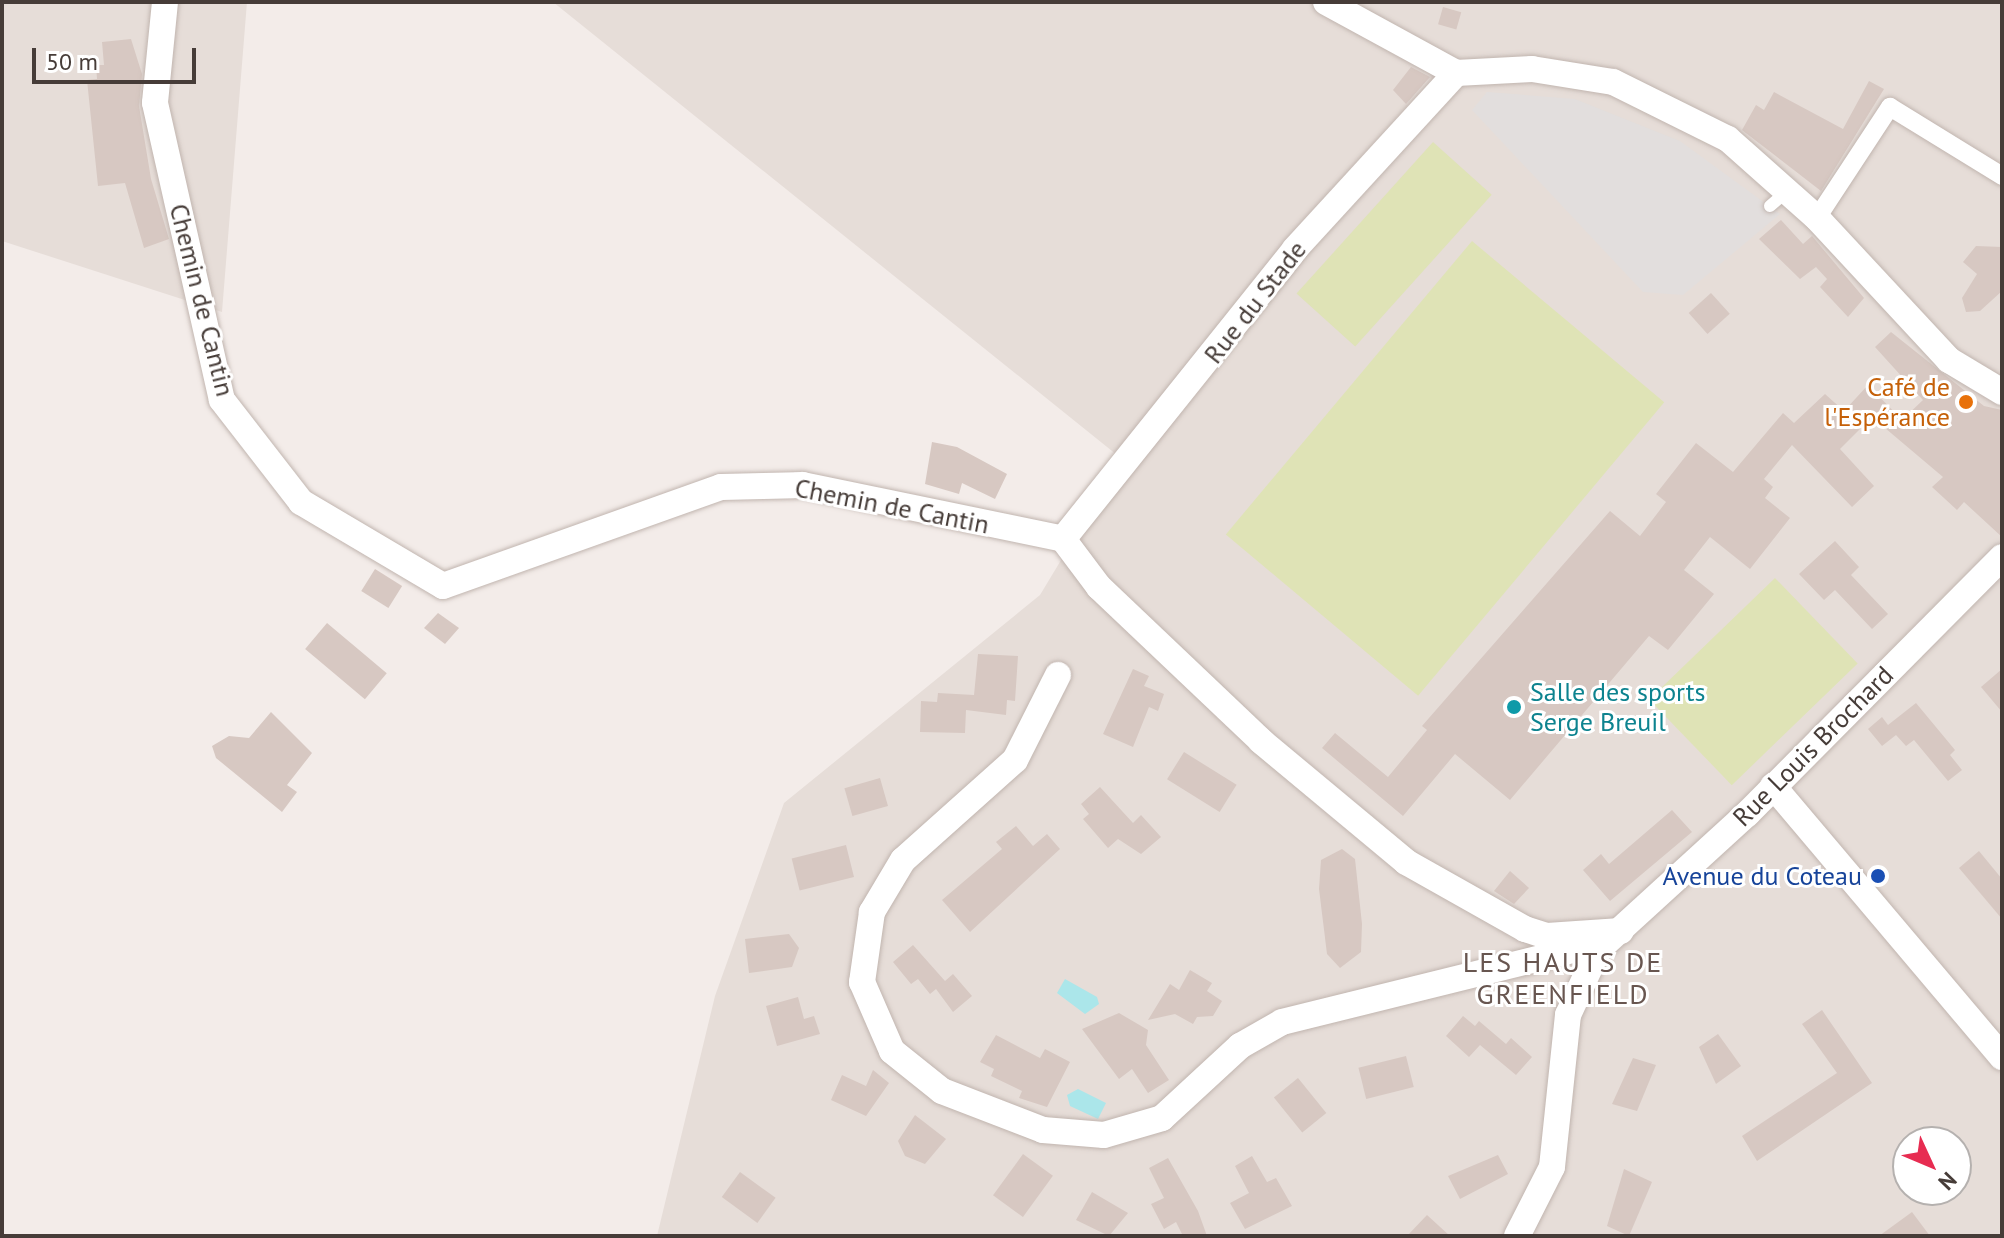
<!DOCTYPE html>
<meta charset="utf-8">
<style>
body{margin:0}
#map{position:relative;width:2004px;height:1238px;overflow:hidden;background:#f3ece9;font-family:"PT Sans",sans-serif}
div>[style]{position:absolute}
.residential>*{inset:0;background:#e6ddd8}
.green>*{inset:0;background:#dfe3b6;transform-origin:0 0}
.parking>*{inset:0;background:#e2dedd}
.water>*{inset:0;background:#abe6ea}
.building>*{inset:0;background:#d7c8c2;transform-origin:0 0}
.roads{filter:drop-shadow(0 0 2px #c1b5af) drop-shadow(0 0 2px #c1b5af)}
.service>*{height:12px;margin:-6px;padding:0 6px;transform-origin:6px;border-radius:6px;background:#fff}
.pedestrian>*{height:18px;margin:-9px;padding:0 9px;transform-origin:9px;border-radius:9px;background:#fff}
.minor>*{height:26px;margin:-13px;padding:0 13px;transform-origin:13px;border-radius:13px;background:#fff}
.dots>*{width:22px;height:22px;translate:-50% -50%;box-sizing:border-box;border:4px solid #fff;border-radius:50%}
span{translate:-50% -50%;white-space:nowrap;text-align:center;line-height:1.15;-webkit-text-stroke:6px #fff;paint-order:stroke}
.street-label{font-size:26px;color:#463c38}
.food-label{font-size:26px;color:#c56008}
.right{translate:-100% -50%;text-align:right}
.culture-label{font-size:26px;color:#0d838f}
.left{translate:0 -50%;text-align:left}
.transit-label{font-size:26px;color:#164399}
.neighbourhood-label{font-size:28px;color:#685650;letter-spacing:2px}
.frame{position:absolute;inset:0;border:4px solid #463c38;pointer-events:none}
.north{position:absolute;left:1892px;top:1126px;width:80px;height:80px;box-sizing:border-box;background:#fff;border:2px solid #b5b1af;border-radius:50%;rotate:134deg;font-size:22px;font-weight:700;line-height:32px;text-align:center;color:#463c38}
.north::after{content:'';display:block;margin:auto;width:28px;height:36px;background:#e72c51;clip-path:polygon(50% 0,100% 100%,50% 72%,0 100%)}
.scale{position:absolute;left:32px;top:48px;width:164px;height:36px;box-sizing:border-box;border:4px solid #463c38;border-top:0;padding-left:10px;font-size:24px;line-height:28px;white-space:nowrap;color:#463c38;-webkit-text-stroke:6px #fff;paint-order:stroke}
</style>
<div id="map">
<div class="residential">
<i style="clip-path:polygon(2px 2px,247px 2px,222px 312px,2px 241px)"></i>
<i style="clip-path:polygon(evenodd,553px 2px,2002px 2px,2002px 1236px,657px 1236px,715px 996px,784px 803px,1040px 595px,1122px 459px,553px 2px,1908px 1142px,1956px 1142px,1956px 1190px,1908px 1190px,1908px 1142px)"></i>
</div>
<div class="green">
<i style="left:1433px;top:142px;width:79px;height:204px;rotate:42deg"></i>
<i style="left:1472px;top:241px;width:251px;height:383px;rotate:40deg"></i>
<i style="left:1775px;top:578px;width:119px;height:175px;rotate:46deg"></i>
</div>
<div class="parking">
<i style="clip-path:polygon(1487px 92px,1575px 99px,1680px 141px,1780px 214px,1683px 295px,1643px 292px,1472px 110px)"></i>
</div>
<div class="water">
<i style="clip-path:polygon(1065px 979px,1097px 997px,1099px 1004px,1085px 1014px,1057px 993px)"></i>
<i style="clip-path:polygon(1078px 1089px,1106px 1103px,1098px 1119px,1070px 1106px,1067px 1095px)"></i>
</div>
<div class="building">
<i style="left:1443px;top:7px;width:19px;height:18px;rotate:16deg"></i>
<i style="clip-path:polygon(131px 39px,142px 74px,139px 106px,151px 179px,169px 239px,144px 248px,125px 183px,98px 186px,87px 80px,97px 79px,96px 65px,104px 65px,102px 42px)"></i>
<i style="clip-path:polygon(1411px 67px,1430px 77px,1406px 104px,1393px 90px)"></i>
<i style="clip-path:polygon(1869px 81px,1884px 89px,1821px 191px,1742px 130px,1756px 105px,1764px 110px,1774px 92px,1843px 129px)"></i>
<i style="clip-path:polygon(1781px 220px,1803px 244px,1812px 236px,1864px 298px,1848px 317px,1820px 287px,1827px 279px,1816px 267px,1800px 279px,1759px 239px)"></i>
<i style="clip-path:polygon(1976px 246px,2002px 247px,2002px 291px,1980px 311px,1966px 312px,1962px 298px,1977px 274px,1963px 262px)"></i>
<i style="left:1711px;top:293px;width:28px;height:30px;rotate:48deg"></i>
<i style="clip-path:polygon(1891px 332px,1984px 406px,2002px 410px,2002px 537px,1964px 502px,1957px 510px,1932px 487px,1943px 477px,1872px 417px,1840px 449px,1874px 486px,1852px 507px,1792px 445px,1764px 479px,1773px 487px,1765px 498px,1790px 518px,1750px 569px,1710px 537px,1684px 570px,1714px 594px,1668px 650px,1649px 636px,1510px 800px,1455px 754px,1403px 816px,1322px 748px,1335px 733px,1388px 777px,1427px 730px,1422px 726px,1610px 511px,1640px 536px,1666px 502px,1656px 494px,1696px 443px,1733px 472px,1783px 413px,1794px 423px,1825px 394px,1844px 411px,1868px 385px,1902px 420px,1923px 400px,1875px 347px)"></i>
<i style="clip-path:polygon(932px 442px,957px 447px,1007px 474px,995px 499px,962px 483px,959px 494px,925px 484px)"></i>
<i style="clip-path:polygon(1835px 541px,1859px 567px,1851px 575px,1888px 614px,1872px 629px,1835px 590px,1824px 600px,1799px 574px)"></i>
<i style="left:375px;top:569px;width:32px;height:26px;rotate:32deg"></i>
<i style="clip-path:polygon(438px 613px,459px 628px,445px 644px,424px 628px)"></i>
<i style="left:327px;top:623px;width:78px;height:34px;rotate:40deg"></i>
<i style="clip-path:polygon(978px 654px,1018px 656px,1015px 701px,1007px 700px,1006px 715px,966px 710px,965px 733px,920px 732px,921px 701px,937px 702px,938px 693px,974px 695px)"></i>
<i style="clip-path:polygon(1133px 669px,1149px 676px,1144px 686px,1164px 694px,1158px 711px,1149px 707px,1133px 747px,1103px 734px)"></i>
<i style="clip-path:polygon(2002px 669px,2002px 712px,1981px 687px)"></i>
<i style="clip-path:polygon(1916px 703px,1955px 750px,1950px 755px,1962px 770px,1948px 781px,1914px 740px,1906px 746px,1896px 735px,1882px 746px,1868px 729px,1882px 717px,1888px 725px)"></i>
<i style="clip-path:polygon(271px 712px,312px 753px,287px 785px,297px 792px,282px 812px,216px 758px,212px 746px,229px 736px,249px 738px)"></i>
<i style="left:1184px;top:752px;width:62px;height:32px;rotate:32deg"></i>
<i style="left:880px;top:778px;width:29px;height:37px;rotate:74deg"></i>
<i style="clip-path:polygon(1100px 787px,1133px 823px,1141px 815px,1161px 837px,1141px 854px,1118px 839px,1108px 848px,1083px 819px,1089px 814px,1081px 804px)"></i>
<i style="clip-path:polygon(1672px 810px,1692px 832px,1610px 901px,1583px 870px,1601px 854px,1609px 864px)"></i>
<i style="clip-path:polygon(1016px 826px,1033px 846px,1047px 834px,1060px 849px,970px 932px,942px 900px,1002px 849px,996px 842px)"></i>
<i style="left:846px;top:845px;width:33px;height:56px;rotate:76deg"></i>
<i style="clip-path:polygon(1342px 849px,1355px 859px,1362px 924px,1361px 952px,1340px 968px,1327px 954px,1319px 889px,1321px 860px)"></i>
<i style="clip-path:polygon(1979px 851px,2002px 879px,2002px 919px,1959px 868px)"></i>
<i style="clip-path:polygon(1510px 871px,1529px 888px,1514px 904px,1494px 891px)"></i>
<i style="clip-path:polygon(789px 934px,799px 948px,792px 967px,749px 973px,745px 939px)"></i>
<i style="clip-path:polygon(913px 945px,945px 981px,953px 974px,972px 996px,953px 1012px,936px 989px,930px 994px,918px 979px,911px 984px,893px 962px)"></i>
<i style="clip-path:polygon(1190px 970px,1212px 983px,1207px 991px,1222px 1001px,1213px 1016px,1197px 1017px,1193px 1024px,1175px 1014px,1148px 1020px,1170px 984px,1179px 990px)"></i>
<i style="clip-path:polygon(798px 997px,804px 1019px,814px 1016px,820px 1034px,777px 1046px,766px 1006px)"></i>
<i style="clip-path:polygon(1822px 1010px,1872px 1083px,1757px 1161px,1742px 1136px,1837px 1073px,1802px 1024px)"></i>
<i style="clip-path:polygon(1119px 1013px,1148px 1030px,1146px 1045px,1169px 1080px,1148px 1093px,1132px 1069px,1119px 1079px,1082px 1029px)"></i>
<i style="clip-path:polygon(1463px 1016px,1475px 1026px,1479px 1021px,1506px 1044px,1511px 1038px,1532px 1057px,1516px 1075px,1480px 1045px,1469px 1057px,1446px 1036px)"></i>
<i style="clip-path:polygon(1718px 1034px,1741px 1066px,1716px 1084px,1699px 1047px)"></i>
<i style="clip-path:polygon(996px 1035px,1040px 1058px,1045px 1049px,1070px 1062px,1047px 1107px,1019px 1098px,1022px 1091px,991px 1076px,994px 1069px,980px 1062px)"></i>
<i style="left:1406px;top:1056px;width:32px;height:49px;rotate:76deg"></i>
<i style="clip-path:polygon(1633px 1058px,1656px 1065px,1637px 1111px,1612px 1104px)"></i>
<i style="clip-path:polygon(873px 1070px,889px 1083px,866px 1116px,831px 1100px,842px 1075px,866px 1086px)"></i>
<i style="left:1298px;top:1078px;width:45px;height:31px;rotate:51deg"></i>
<i style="clip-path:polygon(915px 1115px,946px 1139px,925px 1164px,905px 1156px,898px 1141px)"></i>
<i style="left:1023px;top:1154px;width:37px;height:51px;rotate:36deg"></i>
<i style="clip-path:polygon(1498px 1155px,1508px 1174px,1460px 1199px,1448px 1176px)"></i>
<i style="clip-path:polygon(1252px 1156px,1267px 1182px,1276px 1178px,1292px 1206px,1245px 1229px,1230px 1203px,1249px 1193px,1235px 1166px)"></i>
<i style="clip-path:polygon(1168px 1158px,1198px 1211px,1207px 1236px,1183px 1236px,1176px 1222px,1164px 1229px,1151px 1204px,1164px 1198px,1149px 1168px)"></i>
<i style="clip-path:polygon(1624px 1169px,1652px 1182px,1629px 1236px,1607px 1226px)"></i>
<i style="left:740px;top:1172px;width:44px;height:31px;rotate:36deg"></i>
<i style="clip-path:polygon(1092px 1192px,1128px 1213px,1109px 1236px,1076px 1220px)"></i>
<i style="clip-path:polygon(1912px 1212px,1930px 1236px,1879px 1236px)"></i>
<i style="clip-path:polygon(1427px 1215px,1450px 1236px,1407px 1236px)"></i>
</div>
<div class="roads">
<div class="service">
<i style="left:1770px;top:206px;width:23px;rotate:-41deg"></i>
</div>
<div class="pedestrian">
<i style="left:1817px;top:218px;width:133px;rotate:-56.7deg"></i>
<i style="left:1890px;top:107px;width:132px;rotate:31.6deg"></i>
</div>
<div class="minor">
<i style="left:165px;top:2px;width:101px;rotate:95.7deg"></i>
<i style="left:155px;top:103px;width:304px;rotate:77.3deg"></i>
<i style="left:222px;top:400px;width:129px;rotate:52.2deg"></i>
<i style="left:301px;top:502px;width:165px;rotate:30.6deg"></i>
<i style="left:443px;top:586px;width:295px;rotate:-19.6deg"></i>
<i style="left:721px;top:487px;width:82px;rotate:-1.4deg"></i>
<i style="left:803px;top:485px;width:266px;rotate:11.7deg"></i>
<i style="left:1063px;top:539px;width:60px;rotate:53.1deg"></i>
<i style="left:1099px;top:587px;width:224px;rotate:43.5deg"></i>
<i style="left:1261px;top:741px;width:189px;rotate:39.8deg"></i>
<i style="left:1406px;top:862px;width:137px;rotate:29.4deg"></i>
<i style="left:1525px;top:929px;width:23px;rotate:18deg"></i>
<i style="left:1547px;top:936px;width:74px;rotate:-3.9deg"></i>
<i style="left:1326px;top:2px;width:148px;rotate:28.6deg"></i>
<i style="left:1456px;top:73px;width:76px;rotate:-3deg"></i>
<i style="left:1532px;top:69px;width:82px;rotate:9.1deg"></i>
<i style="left:1613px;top:82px;width:128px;rotate:26.4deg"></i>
<i style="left:1728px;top:139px;width:119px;rotate:41.6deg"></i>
<i style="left:1817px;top:218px;width:194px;rotate:47.1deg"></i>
<i style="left:1949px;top:360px;width:62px;rotate:31.1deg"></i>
<i style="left:1063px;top:539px;width:371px;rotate:-51.3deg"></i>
<i style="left:1295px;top:249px;width:239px;rotate:-47.5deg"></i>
<i style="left:1058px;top:675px;width:95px;rotate:116.8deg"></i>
<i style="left:1015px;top:760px;width:150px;rotate:138.2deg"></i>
<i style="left:903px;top:860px;width:61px;rotate:120.8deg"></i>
<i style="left:872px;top:912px;width:71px;rotate:98.1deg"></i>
<i style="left:862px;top:982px;width:75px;rotate:66.5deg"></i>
<i style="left:892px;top:1051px;width:64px;rotate:38.7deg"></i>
<i style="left:942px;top:1091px;width:108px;rotate:21.1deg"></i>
<i style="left:1043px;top:1130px;width:61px;rotate:4.7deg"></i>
<i style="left:1104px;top:1135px;width:60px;rotate:-16.3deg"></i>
<i style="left:1162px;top:1118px;width:106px;rotate:-42.7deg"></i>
<i style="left:1240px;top:1046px;width:48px;rotate:-29.7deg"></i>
<i style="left:1282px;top:1022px;width:320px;rotate:-13.9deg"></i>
<i style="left:1773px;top:786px;width:355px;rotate:49.8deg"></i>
<i style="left:1517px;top:1236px;width:77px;rotate:-63.1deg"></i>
<i style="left:1552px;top:1167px;width:153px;rotate:-84deg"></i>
<i style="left:1568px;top:1015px;width:72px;rotate:-65.2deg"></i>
<i style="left:1598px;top:950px;width:202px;rotate:-42.4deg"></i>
<i style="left:1747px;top:814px;width:362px;rotate:-45.2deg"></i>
</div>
</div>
<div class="dots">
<i style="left:1966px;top:402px;background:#e8710a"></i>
<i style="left:1514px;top:707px;background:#0f9aa8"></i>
<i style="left:1878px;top:876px;background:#1a4fb4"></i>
</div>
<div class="street-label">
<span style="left:202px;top:300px;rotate:76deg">Chemin de Cantin</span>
<span style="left:1255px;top:302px;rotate:-52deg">Rue du Stade</span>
<span style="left:892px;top:506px;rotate:11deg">Chemin de Cantin</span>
<span style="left:1813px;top:746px;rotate:-45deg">Rue Louis Brochard</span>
</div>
<div class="food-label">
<span class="right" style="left:1950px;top:402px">Café de<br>l'Espérance</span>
</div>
<div class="culture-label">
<span class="left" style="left:1530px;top:707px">Salle des sports<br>Serge Breuil</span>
</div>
<div class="transit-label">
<span class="right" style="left:1862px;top:876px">Avenue du Coteau</span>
</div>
<div class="neighbourhood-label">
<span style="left:1563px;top:978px">LES HAUTS DE<br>GREENFIELD</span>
</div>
<div class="frame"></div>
<div class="north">N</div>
<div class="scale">50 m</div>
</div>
